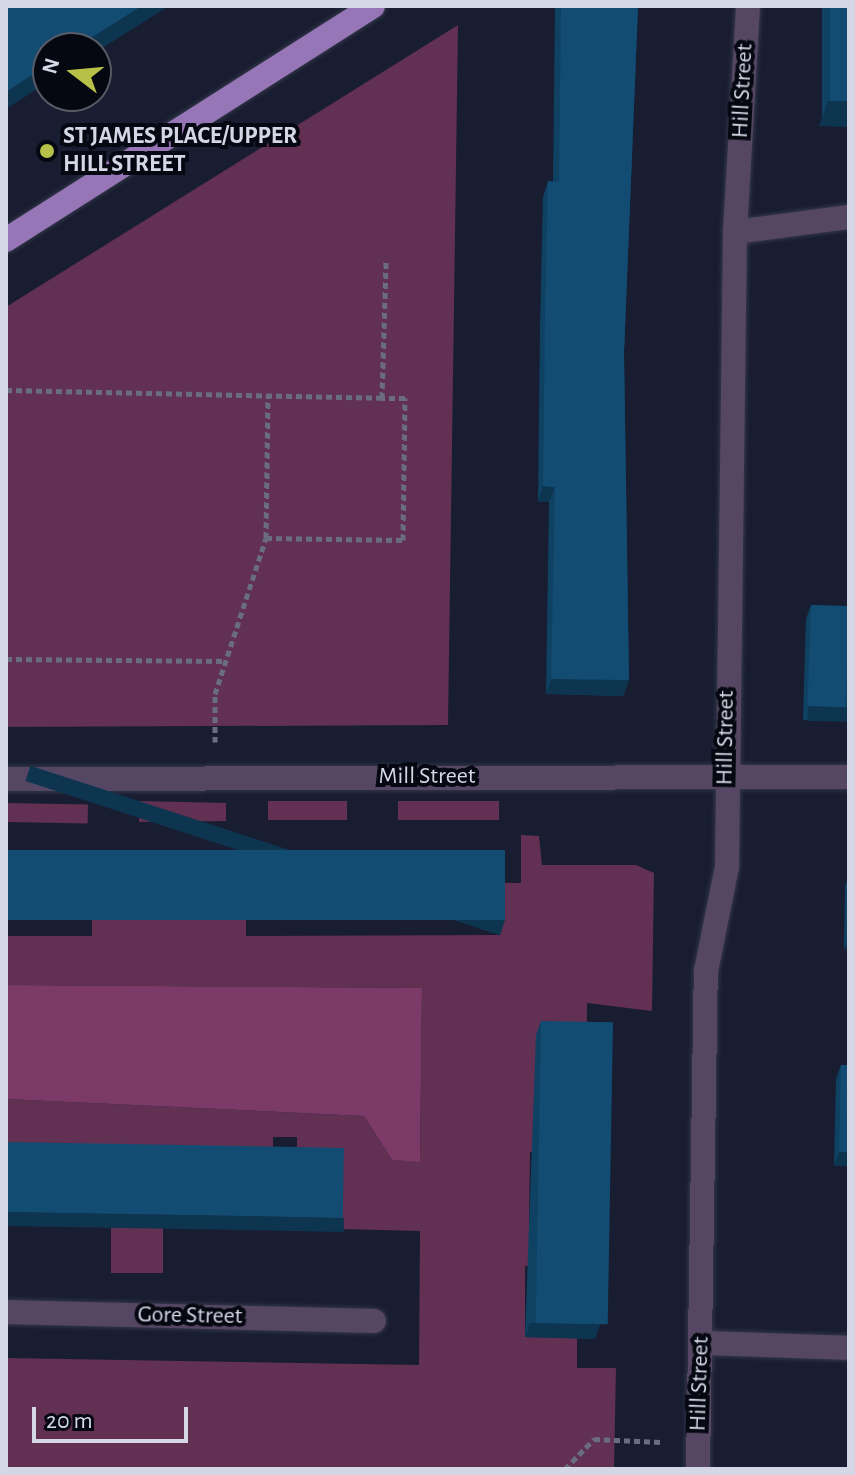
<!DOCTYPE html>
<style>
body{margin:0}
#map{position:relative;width:855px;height:1475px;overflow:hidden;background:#191d31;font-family:"Alegreya Sans",sans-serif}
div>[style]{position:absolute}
.green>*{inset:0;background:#613052;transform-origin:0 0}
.forest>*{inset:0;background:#7b3a68}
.path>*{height:5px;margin-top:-2.5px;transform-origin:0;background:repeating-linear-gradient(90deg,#6a6d7f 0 6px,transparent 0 10px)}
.roads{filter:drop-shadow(0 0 2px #33374a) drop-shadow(0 0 2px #33374a)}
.minor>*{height:24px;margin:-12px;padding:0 12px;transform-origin:12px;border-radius:12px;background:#554763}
.trunk>*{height:24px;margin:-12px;padding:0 12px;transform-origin:12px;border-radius:12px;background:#9676b6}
.wall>*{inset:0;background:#0f4162;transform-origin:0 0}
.shaded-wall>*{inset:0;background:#0d3550;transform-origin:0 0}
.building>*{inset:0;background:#124c72;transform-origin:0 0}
.dots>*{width:22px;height:22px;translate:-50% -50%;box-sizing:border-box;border:4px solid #060811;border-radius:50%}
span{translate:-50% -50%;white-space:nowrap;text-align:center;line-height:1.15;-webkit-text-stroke:8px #060811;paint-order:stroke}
.street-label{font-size:24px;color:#d4d7e5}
.poi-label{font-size:24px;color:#d4d7e5;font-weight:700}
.left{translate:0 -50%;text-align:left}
.frame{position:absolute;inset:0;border:8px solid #d4d7e5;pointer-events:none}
.north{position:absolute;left:32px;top:32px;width:80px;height:80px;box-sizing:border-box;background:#060811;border:2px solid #585b66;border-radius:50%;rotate:286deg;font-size:22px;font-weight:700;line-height:32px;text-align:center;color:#d4d7e5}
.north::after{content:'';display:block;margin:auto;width:28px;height:36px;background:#b7c148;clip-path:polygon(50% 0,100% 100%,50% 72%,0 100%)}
.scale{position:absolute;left:32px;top:1407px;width:156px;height:36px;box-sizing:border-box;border:4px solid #d4d7e5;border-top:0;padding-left:10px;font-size:24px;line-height:28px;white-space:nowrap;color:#d4d7e5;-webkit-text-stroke:6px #060811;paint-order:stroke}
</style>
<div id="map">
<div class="green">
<i style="clip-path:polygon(458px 25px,448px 725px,6px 727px,6px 307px)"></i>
<i style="clip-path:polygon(139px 801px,226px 803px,226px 821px,139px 822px)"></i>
<i style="left:347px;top:801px;width:19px;height:79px;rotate:90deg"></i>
<i style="left:398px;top:801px;width:101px;height:19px"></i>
<i style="left:6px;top:803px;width:82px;height:19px;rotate:1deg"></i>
<i style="clip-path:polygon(521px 835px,539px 836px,542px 865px,636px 865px,654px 873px,652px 1011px,587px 1003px,586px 1152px,530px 1152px,529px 1224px,576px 1267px,525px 1266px,525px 1337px,577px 1338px,577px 1368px,616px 1368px,614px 1469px,6px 1469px,6px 1358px,419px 1365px,420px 1231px,339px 1229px,297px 1159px,297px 1137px,273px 1137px,273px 1159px,6px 1156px,6px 1099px,364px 1116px,392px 1160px,420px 1161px,422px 988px,6px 985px,6px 936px,92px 936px,92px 886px,246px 891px,246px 936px,499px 935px,500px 883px,521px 883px)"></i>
<i style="left:111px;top:1227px;width:52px;height:46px"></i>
</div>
<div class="forest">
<i style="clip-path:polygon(6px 985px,422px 988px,420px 1162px,392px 1160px,364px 1116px,6px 1099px)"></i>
</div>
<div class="path">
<i style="left:6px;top:390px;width:376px;rotate:1.2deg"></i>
<i style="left:266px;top:538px;width:142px;rotate:-89.2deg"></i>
<i style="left:6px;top:659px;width:219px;rotate:0.5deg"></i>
<i style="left:215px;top:742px;width:48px;rotate:-90deg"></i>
<i style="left:215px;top:694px;width:164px;rotate:-71.9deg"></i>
<i style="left:266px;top:538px;width:137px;rotate:0.8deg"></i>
<i style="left:403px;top:540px;width:142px;rotate:-89.2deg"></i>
<i style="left:405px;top:398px;width:23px;rotate:180deg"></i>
<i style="left:382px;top:398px;width:138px;rotate:-88.3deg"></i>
<i style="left:565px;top:1469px;width:42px;rotate:-46deg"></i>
<i style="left:594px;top:1439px;width:66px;rotate:2.6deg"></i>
</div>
<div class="roads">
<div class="minor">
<i style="left:735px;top:232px;width:115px;rotate:-7.5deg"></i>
<i style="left:6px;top:779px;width:843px;rotate:-0.14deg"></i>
<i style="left:6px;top:1312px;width:368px;rotate:1.4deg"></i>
<i style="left:702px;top:1343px;width:147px;rotate:1.9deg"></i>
<i style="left:698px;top:1469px;width:498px;rotate:-89.1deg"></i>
<i style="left:706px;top:971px;width:106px;rotate:-78.6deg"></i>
<i style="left:727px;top:867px;width:635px;rotate:-89.28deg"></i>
<i style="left:735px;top:232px;width:226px;rotate:-86.7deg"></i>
</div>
<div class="trunk">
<i style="left:6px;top:240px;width:435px;rotate:-32.5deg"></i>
</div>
</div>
<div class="wall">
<i style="clip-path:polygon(555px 6px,638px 6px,624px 353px,629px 680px,623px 696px,546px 694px,549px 502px,538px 502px,540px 327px,543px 197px,548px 181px,553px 182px)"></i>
<i style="left:822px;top:6px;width:27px;height:120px"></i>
<i style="clip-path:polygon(811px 605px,849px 606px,849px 721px,803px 720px,806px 619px)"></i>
<i style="clip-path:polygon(849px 873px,849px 949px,844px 949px,845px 886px)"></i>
<i style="clip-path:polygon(541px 1021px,600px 1324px,595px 1339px,525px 1337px,536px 1035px)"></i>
<i style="clip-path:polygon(841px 1065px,849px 1065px,849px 1166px,834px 1166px,836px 1079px)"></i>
</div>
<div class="shaded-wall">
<i style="clip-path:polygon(142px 6px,169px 6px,96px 52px,96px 48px,75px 48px)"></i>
<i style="clip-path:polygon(48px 65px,48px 82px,6px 109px,6px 92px)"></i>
<i style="clip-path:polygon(828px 101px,849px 101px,849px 127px,819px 126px)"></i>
<i style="clip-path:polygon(543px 486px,555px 487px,549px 502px,538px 502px)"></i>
<i style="clip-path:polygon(551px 679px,629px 680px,623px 696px,546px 694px)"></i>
<i style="left:808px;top:706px;width:41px;height:15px;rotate:1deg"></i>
<i style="left:505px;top:920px;width:16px;height:499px;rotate:108deg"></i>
<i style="clip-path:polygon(849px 935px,849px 949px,844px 949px)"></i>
<i style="clip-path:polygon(839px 1152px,849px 1152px,849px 1166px,834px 1166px)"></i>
<i style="left:6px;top:1212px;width:338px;height:14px;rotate:1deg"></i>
<i style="clip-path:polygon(530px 1323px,600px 1324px,595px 1339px,525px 1337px)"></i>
</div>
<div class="building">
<i style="clip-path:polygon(6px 6px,142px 6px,75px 48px,48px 48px,48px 65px,6px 92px)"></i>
<i style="clip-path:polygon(561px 6px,638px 6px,624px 353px,629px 680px,551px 679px,555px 487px,543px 486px,545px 312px,548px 181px,559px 182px)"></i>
<i style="left:830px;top:6px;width:19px;height:95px"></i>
<i style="left:811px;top:605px;width:38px;height:101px;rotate:2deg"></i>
<i style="left:505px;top:850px;width:70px;height:499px;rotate:90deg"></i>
<i style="left:541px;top:1021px;width:72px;height:302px;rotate:1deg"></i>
<i style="clip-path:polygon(841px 1065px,849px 1065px,849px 1152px,839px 1152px)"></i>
<i style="left:6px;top:1142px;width:338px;height:70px;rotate:1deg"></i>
</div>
<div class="dots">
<i style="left:47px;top:151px;background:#b7c148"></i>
</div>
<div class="street-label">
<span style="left:743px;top:91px;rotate:-87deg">Hill Street</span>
<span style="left:726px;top:738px;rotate:-89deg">Hill Street</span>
<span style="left:427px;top:777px">Mill Street</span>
<span style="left:190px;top:1316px;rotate:1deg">Gore Street</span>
<span style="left:700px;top:1384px;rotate:-88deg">Hill Street</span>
</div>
<div class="poi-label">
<span class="left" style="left:63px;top:151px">ST JAMES PLACE/UPPER<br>HILL STREET</span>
</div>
<div class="frame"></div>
<div class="north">N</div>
<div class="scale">20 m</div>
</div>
